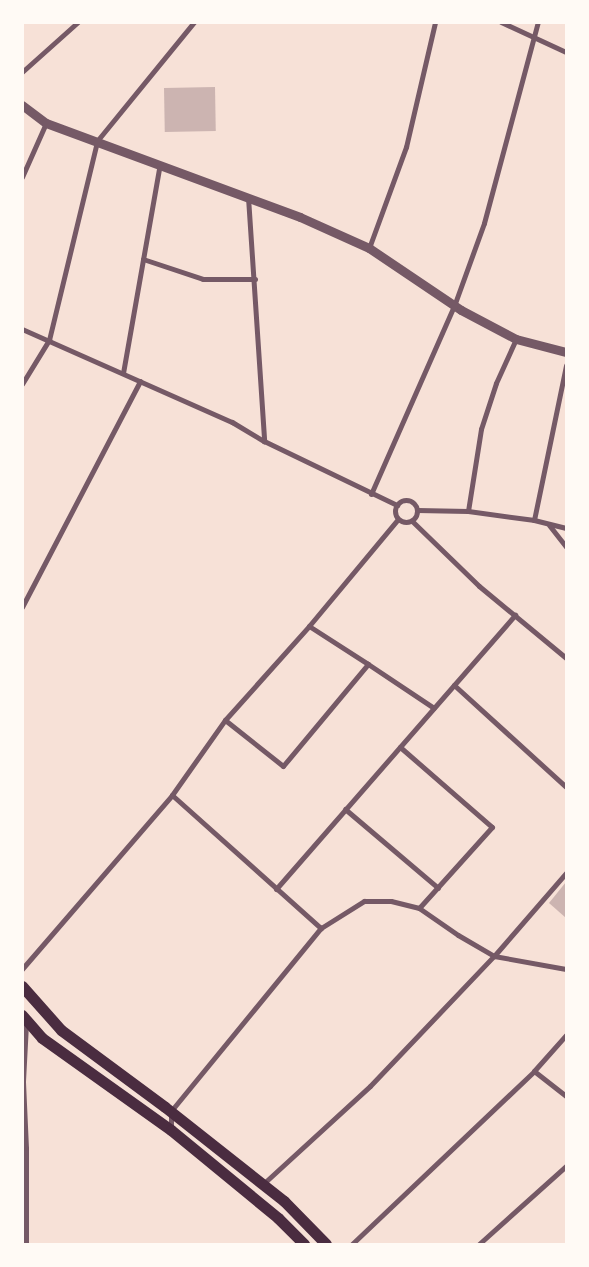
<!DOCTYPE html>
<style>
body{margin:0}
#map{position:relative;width:589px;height:1267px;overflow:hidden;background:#f7e1d7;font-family:Arial,sans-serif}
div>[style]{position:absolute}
.building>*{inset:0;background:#ccb4b1;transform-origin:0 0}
.minor>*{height:5px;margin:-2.5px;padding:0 2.5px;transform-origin:2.5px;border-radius:2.5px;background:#755966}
.minor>.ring{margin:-2.5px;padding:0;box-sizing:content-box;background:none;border:5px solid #755966;border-radius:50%}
.tertiary>*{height:9px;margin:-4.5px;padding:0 4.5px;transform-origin:4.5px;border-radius:4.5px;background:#755966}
.primary>*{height:11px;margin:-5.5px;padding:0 5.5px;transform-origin:5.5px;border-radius:5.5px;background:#4a2c40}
span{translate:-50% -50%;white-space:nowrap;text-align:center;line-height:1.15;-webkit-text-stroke:4.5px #fffaf5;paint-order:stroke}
.frame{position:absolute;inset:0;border:24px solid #fffaf5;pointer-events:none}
</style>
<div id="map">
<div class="building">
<i style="left:215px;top:87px;width:44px;height:51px;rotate:89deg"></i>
<i style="clip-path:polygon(566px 882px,566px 918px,549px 903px)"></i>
</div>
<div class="minor">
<i style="left:501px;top:22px;width:72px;rotate:24.8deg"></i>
<i style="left:22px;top:72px;width:75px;rotate:-41.8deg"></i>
<i style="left:22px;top:177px;width:59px;rotate:-66deg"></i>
<i style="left:248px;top:197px;width:245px;rotate:86.2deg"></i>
<i style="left:369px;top:248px;width:108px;rotate:-69.9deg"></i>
<i style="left:406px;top:147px;width:128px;rotate:-76.9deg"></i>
<i style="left:143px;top:259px;width:63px;rotate:18.4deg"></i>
<i style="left:203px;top:279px;width:52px"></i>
<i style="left:22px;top:329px;width:230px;rotate:23.9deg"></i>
<i style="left:232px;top:422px;width:37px;rotate:31deg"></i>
<i style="left:264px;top:441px;width:148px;rotate:25.7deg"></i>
<i style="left:123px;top:373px;width:212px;rotate:-80deg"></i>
<i style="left:22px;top:384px;width:52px;rotate:-58.5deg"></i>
<i style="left:49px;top:340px;width:205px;rotate:-76.4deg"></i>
<i style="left:97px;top:141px;width:154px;rotate:-50.8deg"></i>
<i style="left:371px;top:494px;width:206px;rotate:-66.2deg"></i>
<i style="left:454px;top:306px;width:88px;rotate:-70.1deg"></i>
<i style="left:484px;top:223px;width:208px;rotate:-75deg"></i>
<i class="ring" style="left:395px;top:500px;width:17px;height:17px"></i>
<i style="left:417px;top:510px;width:51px;rotate:1.1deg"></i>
<i style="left:468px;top:511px;width:67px;rotate:7.8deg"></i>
<i style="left:534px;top:520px;width:33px;rotate:14deg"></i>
<i style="left:468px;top:511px;width:83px;rotate:-81deg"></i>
<i style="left:481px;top:429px;width:48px;rotate:-71.9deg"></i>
<i style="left:496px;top:383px;width:48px;rotate:-65.6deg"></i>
<i style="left:534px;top:520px;width:158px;rotate:-78.3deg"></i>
<i style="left:412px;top:521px;width:93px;rotate:44.1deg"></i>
<i style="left:479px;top:586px;width:113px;rotate:39.6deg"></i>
<i style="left:549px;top:525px;width:28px;rotate:52deg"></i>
<i style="left:22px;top:607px;width:255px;rotate:-62.4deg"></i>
<i style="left:309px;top:626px;width:70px;rotate:32.8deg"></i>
<i style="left:454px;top:685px;width:151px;rotate:42.3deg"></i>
<i style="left:225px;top:720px;width:74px;rotate:38.4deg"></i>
<i style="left:283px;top:766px;width:133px;rotate:-50.2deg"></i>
<i style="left:368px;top:664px;width:79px;rotate:33.7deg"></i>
<i style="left:400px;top:747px;width:122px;rotate:41deg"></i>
<i style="left:492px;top:827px;width:109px;rotate:132deg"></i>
<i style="left:172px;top:795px;width:200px;rotate:41.8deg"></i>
<i style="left:345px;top:809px;width:122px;rotate:40.3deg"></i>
<i style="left:276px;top:889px;width:364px;rotate:-48.9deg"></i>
<i style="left:22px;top:969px;width:230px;rotate:-49.2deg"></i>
<i style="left:172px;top:795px;width:92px;rotate:-54.8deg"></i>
<i style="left:225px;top:720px;width:126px;rotate:-48.2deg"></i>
<i style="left:309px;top:626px;width:139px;rotate:-50.2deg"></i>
<i style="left:534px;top:1071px;width:41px;rotate:38deg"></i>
<i style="left:171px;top:1129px;width:18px;rotate:-90deg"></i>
<i style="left:171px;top:1111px;width:237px;rotate:-50.7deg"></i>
<i style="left:321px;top:928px;width:51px;rotate:-32.1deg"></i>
<i style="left:364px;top:901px;width:27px"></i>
<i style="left:391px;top:901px;width:29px;rotate:14deg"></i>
<i style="left:419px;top:908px;width:47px;rotate:34.7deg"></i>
<i style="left:458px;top:935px;width:42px;rotate:30.3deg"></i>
<i style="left:494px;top:956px;width:73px;rotate:10.2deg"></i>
<i style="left:263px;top:1184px;width:145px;rotate:-42.5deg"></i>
<i style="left:370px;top:1086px;width:180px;rotate:-46.4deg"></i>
<i style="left:494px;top:956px;width:110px;rotate:-49.1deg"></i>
<i style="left:26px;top:1244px;width:96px;rotate:-90deg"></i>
<i style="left:26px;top:1148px;width:67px;rotate:-92.6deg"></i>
<i style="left:23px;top:1081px;width:58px;rotate:-87deg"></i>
<i style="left:352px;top:1244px;width:251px;rotate:-43.5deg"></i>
<i style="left:534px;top:1071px;width:48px;rotate:-48.4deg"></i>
<i style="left:479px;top:1244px;width:117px;rotate:-41.9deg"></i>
</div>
<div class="tertiary">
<i style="left:22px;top:105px;width:30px;rotate:37deg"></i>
<i style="left:46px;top:123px;width:271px;rotate:20.3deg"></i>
<i style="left:300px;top:217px;width:76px;rotate:24.2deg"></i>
<i style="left:369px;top:248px;width:111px;rotate:34deg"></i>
<i style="left:461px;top:310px;width:62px;rotate:27.8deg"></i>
<i style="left:516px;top:339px;width:52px;rotate:14.6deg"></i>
</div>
<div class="primary">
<i style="left:22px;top:986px;width:59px;rotate:48.4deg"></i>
<i style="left:61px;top:1030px;width:129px;rotate:36.5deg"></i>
<i style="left:165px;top:1107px;width:152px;rotate:38.3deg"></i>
<i style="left:284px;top:1201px;width:60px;rotate:45.7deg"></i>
<i style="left:22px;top:1015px;width:30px;rotate:49deg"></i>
<i style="left:42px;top:1038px;width:158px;rotate:35.5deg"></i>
<i style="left:171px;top:1130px;width:139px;rotate:39.4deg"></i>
<i style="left:278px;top:1218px;width:37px;rotate:45deg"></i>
</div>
<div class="frame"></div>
</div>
